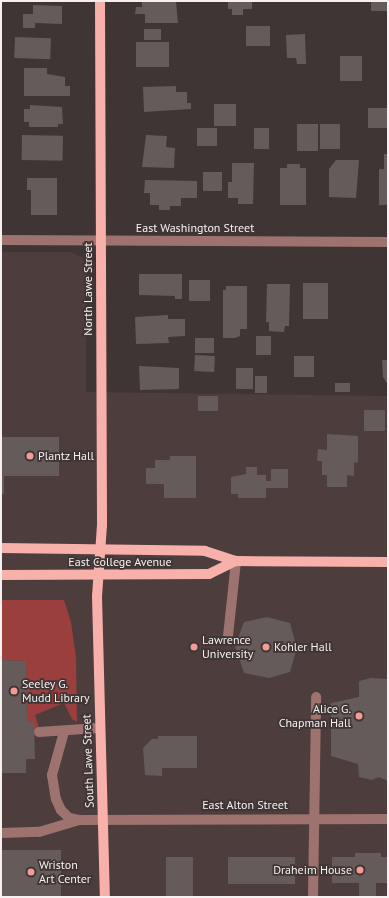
<!DOCTYPE html>
<style>
body{margin:0}
#map{position:relative;width:389px;height:898px;overflow:hidden;background:#3e3534;font-family:"PT Sans",sans-serif}
div>[style]{position:absolute}
.built>*{inset:0;background:#4d3d3c}
.green>*{inset:0;background:#9b3e3e}
.building>*{inset:0;background:#655b5a;transform-origin:0 0}
.minor>*{height:10px;margin:-5px;padding:0 5px;transform-origin:5px;border-radius:5px;background:#9e726f}
.major>*{height:10px;margin:-5px;padding:0 5px;transform-origin:5px;border-radius:5px;background:#f8b0ab}
.dots>*{width:11px;height:11px;translate:-50% -50%;box-sizing:border-box;border:2px solid #3e3534;border-radius:50%}
span{translate:-50% -50%;white-space:nowrap;text-align:center;line-height:1.15;-webkit-text-stroke:3.5px #3e3534;paint-order:stroke}
.street-label{font-size:12px;color:#f6f0f0}
.poi-label{font-size:12px;color:#f6f0f0}
.left{translate:0 -50%;text-align:left}
.right{translate:-100% -50%;text-align:right}
.frame{position:absolute;inset:0;border:2px solid #f6f0f0;pointer-events:none}
</style>
<div id="map">
<div class="built">
<i style="clip-path:polygon(1px 252px,71px 252px,83px 258px,86px 272px,86px 392px,388px 396px,388px 897px,1px 897px)"></i>
</div>
<div class="green">
<i style="clip-path:polygon(1px 600px,64px 600px,71px 622px,76px 657px,77px 722px,72px 719px,64px 703px,35px 715px,39px 728px,34px 730px,34px 722px,27px 722px,26px 661px,1px 660px)"></i>
</div>
<div class="building">
<i style="clip-path:polygon(142px 1px,176px 1px,178px 23px,145px 23px,145px 14px,135px 14px,136px 7px,142px 7px)"></i>
<i style="clip-path:polygon(228px 1px,252px 1px,252px 9px,243px 9px,243px 15px,232px 15px,232px 9px,228px 9px)"></i>
<i style="left:371px;top:1px;width:17px;height:10px"></i>
<i style="clip-path:polygon(33px 5px,62px 6px,62px 24px,35px 23px,35px 28px,23px 28px,23px 14px,33px 14px)"></i>
<i style="left:246px;top:26px;width:24px;height:20px"></i>
<i style="left:144px;top:29px;width:17px;height:11px"></i>
<i style="clip-path:polygon(305px 34px,306px 64px,297px 64px,296px 58px,287px 58px,286px 35px)"></i>
<i style="left:15px;top:37px;width:36px;height:21px;rotate:2deg"></i>
<i style="left:169px;top:42px;width:25px;height:33px;rotate:90deg"></i>
<i style="left:340px;top:56px;width:22px;height:25px"></i>
<i style="clip-path:polygon(24px 68px,47px 68px,47px 74px,65px 77px,65px 86px,70px 86px,70px 96px,24px 96px)"></i>
<i style="clip-path:polygon(176px 86px,176px 92px,187px 92px,187px 103px,191px 103px,191px 109px,144px 112px,143px 87px)"></i>
<i style="left:214px;top:104px;width:22px;height:22px"></i>
<i style="clip-path:polygon(30px 105px,62px 107px,63px 124px,58px 124px,58px 127px,29px 127px,29px 122px,24px 122px,24px 109px,30px 109px)"></i>
<i style="left:368px;top:108px;width:19px;height:20px"></i>
<i style="left:297px;top:124px;width:21px;height:27px"></i>
<i style="left:320px;top:124px;width:20px;height:25px"></i>
<i style="left:197px;top:128px;width:20px;height:18px"></i>
<i style="left:254px;top:128px;width:15px;height:21px"></i>
<i style="left:22px;top:135px;width:41px;height:25px;rotate:1deg"></i>
<i style="clip-path:polygon(146px 135px,167px 136px,166px 147px,175px 148px,174px 168px,142px 167px)"></i>
<i style="clip-path:polygon(384px 154px,388px 154px,388px 205px,379px 205px,379px 169px,384px 169px)"></i>
<i style="clip-path:polygon(336px 160px,359px 160px,356px 198px,329px 197px,329px 169px)"></i>
<i style="clip-path:polygon(232px 163px,254px 163px,253px 204px,238px 204px,238px 198px,228px 198px,228px 182px,232px 182px)"></i>
<i style="clip-path:polygon(287px 164px,300px 164px,300px 168px,306px 168px,306px 205px,280px 205px,280px 168px,287px 168px)"></i>
<i style="left:203px;top:172px;width:19px;height:19px"></i>
<i style="clip-path:polygon(27px 178px,57px 178px,57px 215px,31px 215px,31px 190px,27px 190px)"></i>
<i style="clip-path:polygon(145px 180px,197px 181px,197px 198px,181px 198px,181px 206px,170px 206px,170px 210px,159px 210px,159px 205px,150px 205px,150px 193px,144px 193px)"></i>
<i style="clip-path:polygon(139px 274px,182px 274px,182px 299px,175px 299px,175px 296px,139px 295px)"></i>
<i style="left:189px;top:280px;width:21px;height:21px"></i>
<i style="left:303px;top:283px;width:25px;height:36px"></i>
<i style="clip-path:polygon(267px 284px,290px 284px,289px 326px,285px 326px,284px 332px,269px 331px,269px 322px,266px 322px)"></i>
<i style="clip-path:polygon(226px 286px,247px 286px,247px 329px,240px 329px,240px 336px,235px 338px,223px 338px,223px 290px,226px 290px)"></i>
<i style="clip-path:polygon(168px 315px,168px 319px,185px 319px,185px 336px,168px 337px,169px 343px,136px 344px,135px 317px)"></i>
<i style="left:256px;top:336px;width:15px;height:19px"></i>
<i style="left:195px;top:338px;width:19px;height:15px"></i>
<i style="left:195px;top:355px;width:20px;height:16px;rotate:3deg"></i>
<i style="left:314px;top:356px;width:21px;height:20px;rotate:90deg"></i>
<i style="clip-path:polygon(382px 360px,388px 360px,388px 385px,383px 377px)"></i>
<i style="clip-path:polygon(139px 366px,179px 368px,179px 389px,140px 390px)"></i>
<i style="left:236px;top:368px;width:17px;height:21px"></i>
<i style="left:255px;top:376px;width:12px;height:17px"></i>
<i style="left:335px;top:383px;width:15px;height:9px"></i>
<i style="left:198px;top:396px;width:20px;height:15px"></i>
<i style="left:364px;top:410px;width:21px;height:21px"></i>
<i style="clip-path:polygon(327px 434px,358px 436px,358px 463px,354px 462px,354px 476px,347px 475px,347px 487px,327px 487px,327px 475px,322px 475px,322px 461px,317px 461px,318px 449px,327px 450px)"></i>
<i style="clip-path:polygon(1px 437px,59px 437px,59px 476px,4px 476px,4px 494px,1px 494px)"></i>
<i style="clip-path:polygon(170px 456px,196px 456px,196px 498px,164px 498px,164px 484px,146px 484px,146px 468px,155px 468px,155px 460px,170px 460px)"></i>
<i style="clip-path:polygon(246px 467px,257px 467px,257px 475px,266px 475px,266px 481px,271px 481px,271px 469px,288px 469px,288px 488px,266px 488px,266px 498px,238px 498px,238px 494px,231px 494px,231px 477px,246px 474px)"></i>
<i style="clip-path:polygon(267px 617px,290px 623px,297px 648px,290px 672px,269px 678px,244px 673px,235px 646px,244px 622px)"></i>
<i style="clip-path:polygon(1px 660px,26px 661px,27px 722px,34px 722px,35px 759px,26px 759px,26px 773px,1px 773px)"></i>
<i style="clip-path:polygon(371px 678px,388px 679px,388px 781px,379px 777px,372px 780px,359px 777px,358px 764px,331px 756px,331px 703px,359px 697px,359px 681px)"></i>
<i style="clip-path:polygon(158px 736px,197px 736px,197px 768px,162px 768px,162px 776px,145px 775px,143px 748px,152px 739px,158px 739px)"></i>
<i style="clip-path:polygon(1px 850px,61px 850px,61px 897px,5px 897px,1px 895px)"></i>
<i style="clip-path:polygon(355px 853px,381px 853px,381px 857px,388px 857px,388px 883px,376px 883px,376px 897px,359px 897px,359px 883px,332px 883px,332px 857px,355px 857px)"></i>
<i style="left:166px;top:857px;width:27px;height:40px"></i>
<i style="left:228px;top:857px;width:67px;height:27px"></i>
</div>
<div class="minor">
<i style="left:1px;top:240px;width:387px;rotate:0.3deg"></i>
<i style="left:228px;top:636px;width:75px;rotate:-83.9deg"></i>
<i style="left:39px;top:732px;width:60px;rotate:-3.8deg"></i>
<i style="left:64px;top:732px;width:45px;rotate:105.6deg"></i>
<i style="left:52px;top:775px;width:24px;rotate:81deg"></i>
<i style="left:56px;top:799px;width:12px;rotate:66deg"></i>
<i style="left:61px;top:810px;width:11px;rotate:45deg"></i>
<i style="left:69px;top:818px;width:10px;rotate:11deg"></i>
<i style="left:79px;top:820px;width:309px;rotate:-0.2deg"></i>
<i style="left:1px;top:833px;width:38px;rotate:-2deg"></i>
<i style="left:39px;top:832px;width:42px;rotate:-16.7deg"></i>
<i style="left:313px;top:897px;width:200px;rotate:-89.1deg"></i>
</div>
<div class="major">
<i style="left:100px;top:1px;width:524px;rotate:89.78deg"></i>
<i style="left:102px;top:525px;width:71px;rotate:94deg"></i>
<i style="left:97px;top:596px;width:301px;rotate:88.5deg"></i>
<i style="left:1px;top:548px;width:204px;rotate:0.8deg"></i>
<i style="left:205px;top:551px;width:33px;rotate:18deg"></i>
<i style="left:236px;top:561px;width:152px;rotate:0.4deg"></i>
<i style="left:1px;top:575px;width:208px;rotate:-0.3deg"></i>
<i style="left:209px;top:574px;width:30px;rotate:-26deg"></i>
</div>
<div class="dots">
<i style="left:30px;top:456px;background:#f59b97"></i>
<i style="left:194px;top:647px;background:#f59b97"></i>
<i style="left:266px;top:647px;background:#f59b97"></i>
<i style="left:14px;top:691px;background:#f59b97"></i>
<i style="left:359px;top:716px;background:#f59b97"></i>
<i style="left:360px;top:870px;background:#f59b97"></i>
<i style="left:31px;top:872px;background:#f59b97"></i>
</div>
<div class="street-label">
<span style="left:195px;top:228px">East Washington Street</span>
<span style="left:88px;top:289px;rotate:-90deg">North Lawe Street</span>
<span style="left:120px;top:562px">East College Avenue</span>
<span style="left:88px;top:761px;rotate:-92deg">South Lawe Street</span>
<span style="left:245px;top:805px">East Alton Street</span>
</div>
<div class="poi-label">
<span class="left" style="left:38px;top:456px">Plantz Hall</span>
<span class="left" style="left:202px;top:647px">Lawrence<br>University</span>
<span class="left" style="left:274px;top:647px">Kohler Hall</span>
<span class="left" style="left:22px;top:691px">Seeley G.<br>Mudd Library</span>
<span class="right" style="left:351px;top:716px">Alice G.<br>Chapman Hall</span>
<span class="left" style="left:39px;top:872px">Wriston<br>Art Center</span>
<span class="right" style="left:352px;top:870px">Draheim House</span>
</div>
<div class="frame"></div>
</div>
